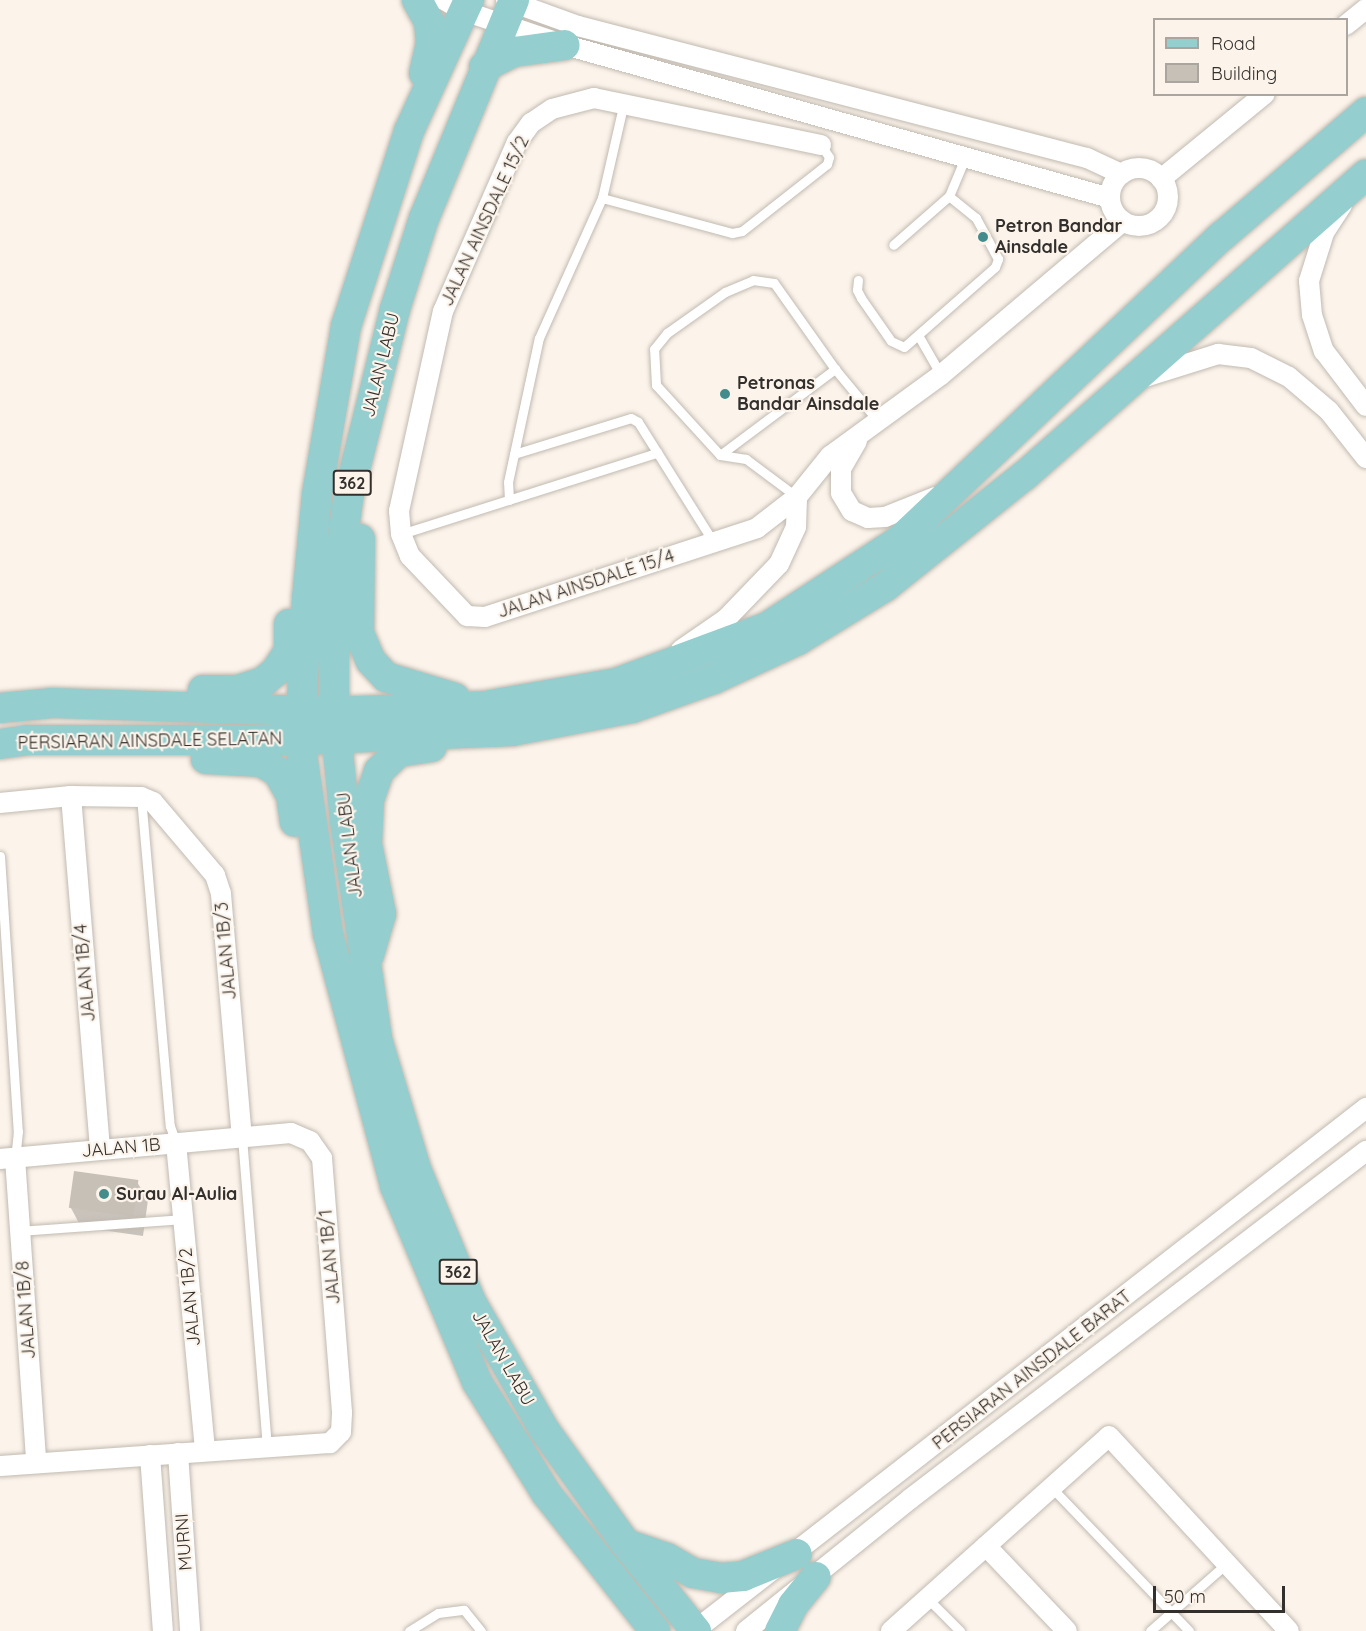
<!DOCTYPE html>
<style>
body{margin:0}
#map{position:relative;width:1366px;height:1631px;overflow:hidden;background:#fcf4eb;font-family:Quicksand,sans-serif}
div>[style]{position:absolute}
.shadow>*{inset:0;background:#0003}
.building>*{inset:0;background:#c7c0b7;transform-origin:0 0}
.roads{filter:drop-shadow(0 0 2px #c1bab1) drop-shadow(0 0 2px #c1bab1)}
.lane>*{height:9px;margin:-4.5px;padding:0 4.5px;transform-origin:4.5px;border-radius:4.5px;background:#fff}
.street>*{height:20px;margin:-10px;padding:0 10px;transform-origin:10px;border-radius:10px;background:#fff}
.street>.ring{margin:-10px;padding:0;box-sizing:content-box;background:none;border:20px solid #fff;border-radius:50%}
.primary>*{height:30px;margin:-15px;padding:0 15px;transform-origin:15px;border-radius:15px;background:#95cece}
.dots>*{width:16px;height:16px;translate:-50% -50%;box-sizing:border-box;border:3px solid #fcf4eb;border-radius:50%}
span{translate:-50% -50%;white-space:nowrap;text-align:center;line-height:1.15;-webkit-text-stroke:4.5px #fcf4eb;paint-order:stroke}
.shield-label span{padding:2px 4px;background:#fcf4eb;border:2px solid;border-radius:4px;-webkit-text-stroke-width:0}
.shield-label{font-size:16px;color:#322f2c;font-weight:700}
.street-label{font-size:18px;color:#322f2c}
.poi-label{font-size:18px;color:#322f2c;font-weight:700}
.left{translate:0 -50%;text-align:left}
.legend{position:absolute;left:1153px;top:18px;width:195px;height:78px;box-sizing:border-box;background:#fcf4eb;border:2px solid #aba59f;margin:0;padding:8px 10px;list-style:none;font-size:18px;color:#322f2c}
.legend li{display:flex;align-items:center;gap:12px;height:30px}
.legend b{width:30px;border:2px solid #aba59f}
.scale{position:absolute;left:1153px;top:1586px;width:132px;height:27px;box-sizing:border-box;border:3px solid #322f2c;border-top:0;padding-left:8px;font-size:18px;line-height:21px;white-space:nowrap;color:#322f2c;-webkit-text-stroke:4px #fcf4eb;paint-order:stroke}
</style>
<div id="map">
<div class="shadow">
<i style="clip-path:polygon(137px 1182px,148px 1200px,143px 1236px,81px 1227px,71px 1208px)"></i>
</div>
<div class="building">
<i style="left:74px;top:1171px;width:65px;height:37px;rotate:8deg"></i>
</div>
<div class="roads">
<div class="lane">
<i style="left:949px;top:196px;width:41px;rotate:-67.2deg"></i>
<i style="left:602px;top:198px;width:135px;rotate:15.1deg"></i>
<i style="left:732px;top:233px;width:10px;rotate:-11deg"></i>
<i style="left:742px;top:231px;width:108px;rotate:-38.2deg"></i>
<i style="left:827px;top:164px;width:7px;rotate:-74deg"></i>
<i style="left:829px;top:157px;width:14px;rotate:-124deg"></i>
<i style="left:858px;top:280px;width:10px;rotate:96deg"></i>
<i style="left:857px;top:290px;width:9px;rotate:63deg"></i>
<i style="left:861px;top:298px;width:52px;rotate:55.1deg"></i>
<i style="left:891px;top:341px;width:14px;rotate:25deg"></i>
<i style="left:904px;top:347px;width:121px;rotate:-41.3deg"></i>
<i style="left:995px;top:267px;width:9px;rotate:-69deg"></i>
<i style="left:998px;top:259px;width:47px;rotate:-118.2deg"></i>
<i style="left:976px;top:218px;width:35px;rotate:-141deg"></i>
<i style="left:949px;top:196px;width:74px;rotate:138.8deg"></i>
<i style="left:918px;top:335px;width:46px;rotate:60.1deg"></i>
<i style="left:514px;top:454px;width:122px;rotate:-17.1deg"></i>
<i style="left:631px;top:418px;width:8px;rotate:30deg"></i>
<i style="left:638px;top:422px;width:143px;rotate:57.9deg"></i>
<i style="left:720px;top:455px;width:144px;rotate:-36.8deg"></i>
<i style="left:797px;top:497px;width:64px;rotate:-143.3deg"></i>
<i style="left:746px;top:459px;width:26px;rotate:-171deg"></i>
<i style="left:720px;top:455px;width:95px;rotate:-132.4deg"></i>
<i style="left:656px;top:385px;width:36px;rotate:-93deg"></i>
<i style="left:654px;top:349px;width:21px;rotate:-51deg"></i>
<i style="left:667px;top:333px;width:71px;rotate:-35.3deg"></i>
<i style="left:725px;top:292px;width:30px;rotate:-23deg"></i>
<i style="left:753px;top:280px;width:21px;rotate:8deg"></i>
<i style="left:774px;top:283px;width:105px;rotate:54.7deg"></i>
<i style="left:835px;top:369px;width:67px;rotate:50.4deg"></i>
<i style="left:509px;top:500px;width:18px;rotate:-93deg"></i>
<i style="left:508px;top:482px;width:147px;rotate:-77.9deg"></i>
<i style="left:539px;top:338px;width:154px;rotate:-65.8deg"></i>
<i style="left:602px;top:198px;width:98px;rotate:-77.1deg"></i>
<i style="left:401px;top:534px;width:269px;rotate:-17.6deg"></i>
<i style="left:141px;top:797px;width:330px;rotate:85deg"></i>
<i style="left:170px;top:1126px;width:18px;rotate:71deg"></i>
<i style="left:0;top:856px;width:276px;rotate:86.3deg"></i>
<i style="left:18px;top:1131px;width:27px;rotate:96deg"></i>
<i style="left:242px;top:1137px;width:311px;rotate:85.4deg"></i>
<i style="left:20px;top:1231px;width:163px;rotate:-4.2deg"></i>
<i style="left:1052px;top:1488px;width:198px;rotate:46.2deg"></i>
<i style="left:927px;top:1598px;width:47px;rotate:45deg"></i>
<i style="left:409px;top:1631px;width:34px;rotate:-32deg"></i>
<i style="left:438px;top:1613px;width:26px;rotate:-7deg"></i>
<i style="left:464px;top:1610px;width:27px;rotate:51deg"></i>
<i style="left:1150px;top:1631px;width:103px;rotate:-41.4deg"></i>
</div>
<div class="street">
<i style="left:444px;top:0;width:23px;rotate:29deg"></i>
<i style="left:464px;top:11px;width:107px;rotate:18.6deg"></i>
<i style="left:565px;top:45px;width:566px;rotate:15.68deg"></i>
<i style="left:506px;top:0;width:77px;rotate:19.9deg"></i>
<i style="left:578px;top:26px;width:526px;rotate:14.54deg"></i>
<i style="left:1087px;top:158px;width:38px;rotate:25deg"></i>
<i style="left:1346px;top:25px;width:26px;rotate:-39deg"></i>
<i style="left:821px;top:145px;width:232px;rotate:-168.3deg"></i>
<i style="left:594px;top:98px;width:43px;rotate:165.3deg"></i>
<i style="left:552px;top:109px;width:25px;rotate:146deg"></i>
<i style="left:531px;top:123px;width:24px;rotate:126deg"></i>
<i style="left:517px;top:142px;width:184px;rotate:113.6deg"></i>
<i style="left:443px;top:311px;width:205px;rotate:102.4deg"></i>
<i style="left:399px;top:511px;width:23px;rotate:85deg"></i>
<i style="left:401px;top:534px;width:24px;rotate:68deg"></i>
<i style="left:410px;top:556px;width:83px;rotate:46.5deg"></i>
<i style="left:467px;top:616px;width:18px;rotate:3deg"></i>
<i style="left:485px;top:617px;width:286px;rotate:-18.1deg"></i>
<i style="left:757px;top:528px;width:51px;rotate:-37.8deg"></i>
<i style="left:797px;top:497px;width:53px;rotate:-51.2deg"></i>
<i style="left:830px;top:456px;width:137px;rotate:-36.1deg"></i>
<i style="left:941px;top:375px;width:238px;rotate:-40.2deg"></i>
<i class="ring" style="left:1110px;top:168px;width:38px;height:38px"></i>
<i style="left:1161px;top:179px;width:134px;rotate:-39.3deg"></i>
<i style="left:1342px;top:205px;width:33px;rotate:123deg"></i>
<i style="left:1324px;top:233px;width:50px;rotate:107.4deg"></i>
<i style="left:1309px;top:281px;width:34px;rotate:85deg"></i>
<i style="left:1312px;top:315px;width:38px;rotate:72deg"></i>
<i style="left:1324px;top:351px;width:69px;rotate:52.6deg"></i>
<i style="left:1145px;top:377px;width:77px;rotate:-17.5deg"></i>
<i style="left:1218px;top:354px;width:33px;rotate:7deg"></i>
<i style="left:1251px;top:358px;width:42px;rotate:26.6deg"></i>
<i style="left:1289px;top:377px;width:52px;rotate:40.4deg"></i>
<i style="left:1329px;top:411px;width:60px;rotate:51.8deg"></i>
<i style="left:857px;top:441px;width:32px;rotate:120deg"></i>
<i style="left:841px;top:469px;width:24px;rotate:90deg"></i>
<i style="left:841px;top:493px;width:21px;rotate:59deg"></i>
<i style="left:852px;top:511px;width:17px;rotate:24deg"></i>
<i style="left:868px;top:518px;width:17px;rotate:-3deg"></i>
<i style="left:885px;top:517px;width:54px;rotate:-21.8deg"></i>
<i style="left:681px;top:650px;width:55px;rotate:-34.6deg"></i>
<i style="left:726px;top:619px;width:76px;rotate:-46.1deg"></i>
<i style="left:779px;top:564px;width:41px;rotate:-65.3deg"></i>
<i style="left:796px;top:527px;width:30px;rotate:-88deg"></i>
<i style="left:71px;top:796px;width:355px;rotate:85.3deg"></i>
<i style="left:0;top:803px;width:71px;rotate:-5.6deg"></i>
<i style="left:71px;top:796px;width:70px;rotate:0.8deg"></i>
<i style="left:141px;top:797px;width:13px;rotate:23deg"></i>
<i style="left:153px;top:802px;width:96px;rotate:49.7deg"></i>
<i style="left:215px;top:875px;width:20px;rotate:72deg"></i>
<i style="left:221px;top:894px;width:244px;rotate:85.1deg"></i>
<i style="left:176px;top:1143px;width:309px;rotate:84.6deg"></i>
<i style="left:15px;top:1158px;width:305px;rotate:86deg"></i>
<i style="left:0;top:1159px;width:292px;rotate:-5.1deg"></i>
<i style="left:291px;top:1133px;width:21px;rotate:23deg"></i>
<i style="left:310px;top:1141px;width:21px;rotate:55deg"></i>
<i style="left:322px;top:1158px;width:256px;rotate:85.5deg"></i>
<i style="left:342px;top:1413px;width:19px;rotate:93deg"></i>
<i style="left:341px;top:1432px;width:16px;rotate:135deg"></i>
<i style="left:330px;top:1443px;width:331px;rotate:176deg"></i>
<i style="left:178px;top:1453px;width:178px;rotate:86.1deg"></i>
<i style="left:150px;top:1455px;width:176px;rotate:85.8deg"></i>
<i style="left:986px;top:1546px;width:117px;rotate:46.4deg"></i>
<i style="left:694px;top:1631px;width:852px;rotate:-37.89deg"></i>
<i style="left:746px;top:1631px;width:211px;rotate:-38.8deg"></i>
<i style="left:910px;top:1499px;width:574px;rotate:-37.35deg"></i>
<i style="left:891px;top:1631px;width:292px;rotate:-41.8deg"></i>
<i style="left:1109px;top:1436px;width:265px;rotate:47.3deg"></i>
</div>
<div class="primary">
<i style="left:417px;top:0;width:25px;rotate:61deg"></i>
<i style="left:429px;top:22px;width:21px;rotate:85deg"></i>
<i style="left:431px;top:43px;width:31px;rotate:103deg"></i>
<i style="left:469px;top:0;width:144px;rotate:114.6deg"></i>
<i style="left:409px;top:131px;width:205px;rotate:107.9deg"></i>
<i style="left:346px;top:326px;width:170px;rotate:99.8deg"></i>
<i style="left:317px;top:494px;width:104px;rotate:95.5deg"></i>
<i style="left:307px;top:598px;width:142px;rotate:92.8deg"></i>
<i style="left:300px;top:740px;width:196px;rotate:81.8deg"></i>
<i style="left:328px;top:934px;width:261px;rotate:75.1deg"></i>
<i style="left:395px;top:1186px;width:212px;rotate:67.3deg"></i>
<i style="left:477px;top:1382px;width:131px;rotate:58.1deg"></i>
<i style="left:546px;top:1493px;width:176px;rotate:51.7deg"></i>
<i style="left:514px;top:0;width:236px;rotate:112.4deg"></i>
<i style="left:424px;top:218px;width:96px;rotate:107.7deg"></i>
<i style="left:395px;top:309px;width:190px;rotate:104deg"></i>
<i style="left:349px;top:493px;width:112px;rotate:97.7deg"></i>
<i style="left:334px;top:604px;width:108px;rotate:90deg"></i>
<i style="left:334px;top:712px;width:110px;rotate:84.2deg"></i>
<i style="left:345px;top:821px;width:220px;rotate:81.6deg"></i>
<i style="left:377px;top:1039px;width:136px;rotate:73.3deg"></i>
<i style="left:416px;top:1169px;width:144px;rotate:67.5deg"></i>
<i style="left:471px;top:1302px;width:149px;rotate:60.2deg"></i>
<i style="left:545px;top:1431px;width:139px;rotate:54.4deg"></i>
<i style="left:626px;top:1544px;width:112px;rotate:51.2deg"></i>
<i style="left:484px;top:67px;width:34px;rotate:-27deg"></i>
<i style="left:514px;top:52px;width:51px;rotate:-7.8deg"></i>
<i style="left:360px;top:539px;width:94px;rotate:90.6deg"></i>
<i style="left:359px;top:633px;width:30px;rotate:67deg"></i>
<i style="left:371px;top:661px;width:22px;rotate:47deg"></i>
<i style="left:386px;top:677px;width:72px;rotate:16.9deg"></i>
<i style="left:203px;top:690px;width:35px"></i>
<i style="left:238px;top:690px;width:26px;rotate:-18deg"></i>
<i style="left:263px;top:682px;width:17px;rotate:-40deg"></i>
<i style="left:276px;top:671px;width:24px;rotate:-57deg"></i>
<i style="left:289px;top:651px;width:27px;rotate:-90deg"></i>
<i style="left:0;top:708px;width:53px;rotate:-5.4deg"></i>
<i style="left:53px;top:703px;width:281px;rotate:1.8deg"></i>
<i style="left:334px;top:712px;width:151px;rotate:-2.3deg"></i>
<i style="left:485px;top:706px;width:133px;rotate:-10deg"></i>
<i style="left:616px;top:683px;width:161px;rotate:-20.3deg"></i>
<i style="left:767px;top:627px;width:159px;rotate:-33.2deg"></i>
<i style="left:900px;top:540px;width:443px;rotate:-43.4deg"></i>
<i style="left:1222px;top:236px;width:190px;rotate:-40.7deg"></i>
<i style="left:0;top:744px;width:28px;rotate:-8deg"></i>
<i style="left:28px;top:740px;width:272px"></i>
<i style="left:300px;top:740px;width:212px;rotate:-2.4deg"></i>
<i style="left:512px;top:731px;width:122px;rotate:-10.9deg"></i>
<i style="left:632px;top:708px;width:87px;rotate:-19.5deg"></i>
<i style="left:714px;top:679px;width:93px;rotate:-24.9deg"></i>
<i style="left:798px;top:640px;width:103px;rotate:-31.5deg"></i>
<i style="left:886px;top:586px;width:176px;rotate:-38.6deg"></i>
<i style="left:1024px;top:476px;width:456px;rotate:-41.4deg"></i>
<i style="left:206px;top:759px;width:55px;rotate:3.1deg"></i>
<i style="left:261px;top:762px;width:20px;rotate:30deg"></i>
<i style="left:278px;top:772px;width:26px;rotate:61deg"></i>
<i style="left:291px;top:795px;width:27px;rotate:82deg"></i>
<i style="left:369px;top:955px;width:43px;rotate:-73.7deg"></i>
<i style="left:381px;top:914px;width:71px;rotate:-101.3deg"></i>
<i style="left:367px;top:844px;width:44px;rotate:-87.4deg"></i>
<i style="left:369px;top:800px;width:31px;rotate:-71deg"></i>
<i style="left:379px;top:771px;width:28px;rotate:-44deg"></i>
<i style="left:399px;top:752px;width:33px;rotate:-9deg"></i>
<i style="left:626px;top:1544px;width:43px;rotate:18.9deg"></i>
<i style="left:667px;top:1558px;width:30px;rotate:30deg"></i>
<i style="left:693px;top:1573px;width:28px;rotate:10deg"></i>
<i style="left:721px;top:1578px;width:22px;rotate:-5deg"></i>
<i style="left:743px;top:1576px;width:58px;rotate:-22.2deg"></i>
<i style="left:780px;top:1631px;width:29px;rotate:-63deg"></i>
<i style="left:793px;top:1605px;width:36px;rotate:-51deg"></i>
</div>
</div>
<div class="dots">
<i style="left:983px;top:237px;background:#448c8b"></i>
<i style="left:725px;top:394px;background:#448c8b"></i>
<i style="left:104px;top:1194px;background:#448c8b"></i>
</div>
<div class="shield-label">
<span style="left:352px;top:483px">362</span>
<span style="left:458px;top:1272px">362</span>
</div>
<div class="street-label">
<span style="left:485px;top:221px;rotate:-65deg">JALAN AINSDALE 15/2</span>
<span style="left:381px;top:365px;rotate:-76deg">JALAN LABU</span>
<span style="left:586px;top:584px;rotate:-18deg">JALAN AINSDALE 15/4</span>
<span style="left:150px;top:741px;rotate:-1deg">PERSIARAN AINSDALE SELATAN</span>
<span style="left:350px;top:845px;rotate:-97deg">JALAN LABU</span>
<span style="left:226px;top:951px;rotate:-95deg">JALAN 1B/3</span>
<span style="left:85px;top:973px;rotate:-95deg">JALAN 1B/4</span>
<span style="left:121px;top:1148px;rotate:-5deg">JALAN 1B</span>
<span style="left:330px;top:1257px;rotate:-95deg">JALAN 1B/1</span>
<span style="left:190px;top:1297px;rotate:-95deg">JALAN 1B/2</span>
<span style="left:26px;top:1310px;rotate:-94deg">JALAN 1B/8</span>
<span style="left:503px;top:1358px;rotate:60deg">JALAN LABU</span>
<span style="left:1032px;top:1370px;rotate:-38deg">PERSIARAN AINSDALE BARAT</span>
<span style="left:184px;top:1542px;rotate:-94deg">MURNI</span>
</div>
<div class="poi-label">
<span class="left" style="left:995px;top:237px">Petron Bandar<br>Ainsdale</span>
<span class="left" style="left:737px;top:394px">Petronas<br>Bandar Ainsdale</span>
<span class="left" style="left:116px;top:1194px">Surau Al-Aulia</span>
</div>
<ul class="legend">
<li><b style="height:8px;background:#95cece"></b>Road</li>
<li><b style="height:16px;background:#c7c0b7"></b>Building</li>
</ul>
<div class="scale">50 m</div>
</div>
